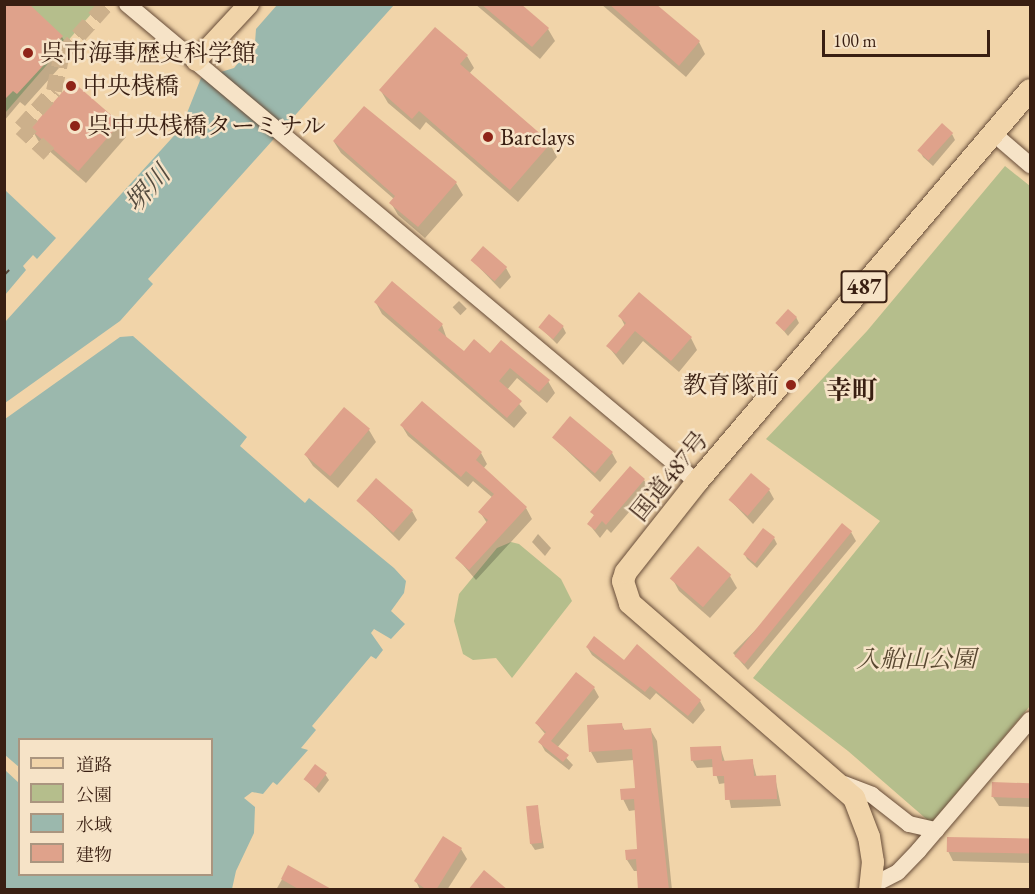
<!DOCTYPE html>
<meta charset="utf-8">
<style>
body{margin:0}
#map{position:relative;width:1035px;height:894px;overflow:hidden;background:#f1d4a9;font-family:"EB Garamond","Noto Serif JP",serif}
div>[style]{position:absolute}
.green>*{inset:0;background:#b5be8c}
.water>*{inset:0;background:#9bb8ad}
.shadow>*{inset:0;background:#0003;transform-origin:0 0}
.ferry>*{height:1.5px;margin-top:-0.75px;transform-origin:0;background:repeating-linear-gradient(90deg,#564d40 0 8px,transparent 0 14px)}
.building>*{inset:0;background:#dfa28b;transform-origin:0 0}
.minor-tunnel>*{height:16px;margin-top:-8px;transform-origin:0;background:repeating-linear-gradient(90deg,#ccb08b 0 16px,transparent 0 24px)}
.roads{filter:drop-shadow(0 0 2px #674c38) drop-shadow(0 0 2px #674c38)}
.minor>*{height:16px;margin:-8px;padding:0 8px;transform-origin:8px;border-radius:8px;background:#f6e3c7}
.major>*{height:20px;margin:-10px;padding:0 10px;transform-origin:10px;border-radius:10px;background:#f1d4a9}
.highway>*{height:22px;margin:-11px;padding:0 11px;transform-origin:11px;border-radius:11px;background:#f1d4a9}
.dots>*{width:16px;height:16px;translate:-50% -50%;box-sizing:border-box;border:3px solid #f6e3c7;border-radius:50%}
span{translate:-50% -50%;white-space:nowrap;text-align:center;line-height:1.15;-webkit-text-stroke:5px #f6e3c7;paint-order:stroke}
.shield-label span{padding:2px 4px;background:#f6e3c7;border:2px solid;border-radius:4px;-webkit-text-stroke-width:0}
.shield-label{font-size:22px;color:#391f12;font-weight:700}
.poi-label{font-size:24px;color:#391f12}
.left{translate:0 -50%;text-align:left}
.right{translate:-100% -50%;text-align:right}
.street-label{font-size:24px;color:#391f12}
.park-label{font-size:24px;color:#584730;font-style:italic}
.water-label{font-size:26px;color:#564d40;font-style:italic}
.neighbourhood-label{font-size:26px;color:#391f12;font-weight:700}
.frame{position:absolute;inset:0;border:6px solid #391f12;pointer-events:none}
.legend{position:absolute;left:18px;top:738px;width:195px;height:138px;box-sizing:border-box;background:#f6e3c7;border:2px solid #aa957f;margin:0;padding:8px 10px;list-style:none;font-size:18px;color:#391f12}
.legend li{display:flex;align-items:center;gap:12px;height:30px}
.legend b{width:30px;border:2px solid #aa957f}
.scale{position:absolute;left:822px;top:30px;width:168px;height:27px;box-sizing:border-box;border:3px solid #391f12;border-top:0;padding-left:8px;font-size:18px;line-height:21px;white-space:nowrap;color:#391f12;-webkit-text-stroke:4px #f6e3c7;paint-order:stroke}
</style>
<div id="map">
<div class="green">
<i style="clip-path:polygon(5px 5px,99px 5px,5px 113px)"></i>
<i style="clip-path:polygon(1005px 166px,1030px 186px,1030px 706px,931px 823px,848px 751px,753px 678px,880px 521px,766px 439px,867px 331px)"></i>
<i style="clip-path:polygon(511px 542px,519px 544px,561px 579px,572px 601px,512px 678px,496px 658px,473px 660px,463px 654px,454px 621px,459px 594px,497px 548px)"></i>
</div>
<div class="water">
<i style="clip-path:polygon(277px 5px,394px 5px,148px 279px,153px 284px,120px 321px,5px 403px,5px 322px,181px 128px,201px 78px,234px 68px,255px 43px,256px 29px)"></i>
<i style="clip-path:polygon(5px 190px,56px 238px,37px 259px,33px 255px,23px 266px,26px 270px,5px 295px)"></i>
<i style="clip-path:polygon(133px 336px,247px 437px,240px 446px,305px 503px,309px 498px,394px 568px,406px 581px,404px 593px,391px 611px,405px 624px,391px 639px,374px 629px,371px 633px,383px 650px,376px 659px,371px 656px,312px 726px,316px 730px,301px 748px,308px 750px,277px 785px,273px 782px,263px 794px,252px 792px,244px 798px,255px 807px,254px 833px,236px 871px,232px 889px,5px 889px,5px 770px,19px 783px,20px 874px,212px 874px,212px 740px,20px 740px,19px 767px,5px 755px,5px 419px,120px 337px)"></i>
</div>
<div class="shadow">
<i style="clip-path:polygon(4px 4px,62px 37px,69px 49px,57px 63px,59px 68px,25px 106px,20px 102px,4px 121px)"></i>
<i style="clip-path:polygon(475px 4px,519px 4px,548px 29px,555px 41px,540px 59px)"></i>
<i style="clip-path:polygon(601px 4px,653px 4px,699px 42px,705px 54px,686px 77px)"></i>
<i style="clip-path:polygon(467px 56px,474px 68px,469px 74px,550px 144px,557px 157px,518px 202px,426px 122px,420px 130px,388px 103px,381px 91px)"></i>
<i style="left:315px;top:119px;width:10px;height:6px;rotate:45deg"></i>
<i style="clip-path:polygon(119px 124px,126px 137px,86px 183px,39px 142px,32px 130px)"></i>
<i style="clip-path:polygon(952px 134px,955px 140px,933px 166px,923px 157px,920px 151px)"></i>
<i style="clip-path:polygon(334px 142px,456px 183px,463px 195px,425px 238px,398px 215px,391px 203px,394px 199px,341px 153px)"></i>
<i style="clip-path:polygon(472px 260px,506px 268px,511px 277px,500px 289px)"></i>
<i style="left:459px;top:301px;width:11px;height:9px;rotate:45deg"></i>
<i style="clip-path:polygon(376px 303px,442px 325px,447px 339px,464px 353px,490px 355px,548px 381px,555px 393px,547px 403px,517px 378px,507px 390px,527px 413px,514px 428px,382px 314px)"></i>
<i style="clip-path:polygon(620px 316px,691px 338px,697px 350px,679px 372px,643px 341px,623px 365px,608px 346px,625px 326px)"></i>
<i style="clip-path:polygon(796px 317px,799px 323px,788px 336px,778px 324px)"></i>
<i style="clip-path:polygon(540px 327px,563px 327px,566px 333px,557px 344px)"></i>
<i style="clip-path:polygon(422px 403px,481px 453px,487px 464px,483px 469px,526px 508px,532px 519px,476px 580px,457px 558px,487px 523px,480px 512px,493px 498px,473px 481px,468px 487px,408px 436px,402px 426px)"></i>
<i style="clip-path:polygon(344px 409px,369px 430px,376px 442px,338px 488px,313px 466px,305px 454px)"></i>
<i style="clip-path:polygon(554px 438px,612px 453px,617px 462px,600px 482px)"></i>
<i style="clip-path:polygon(644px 480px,649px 489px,611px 533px,607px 529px,600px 538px,589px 524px,595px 517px,592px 512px)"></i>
<i style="clip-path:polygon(769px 490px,774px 499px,753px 524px,730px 500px)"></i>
<i style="clip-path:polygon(358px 501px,412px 511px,417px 520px,399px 541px)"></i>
<i style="clip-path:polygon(851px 532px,856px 541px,748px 670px,733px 653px)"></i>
<i style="clip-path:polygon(538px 534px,551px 548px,545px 556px,532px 542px)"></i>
<i style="clip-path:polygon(774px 538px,777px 544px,757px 568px,747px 559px,744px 553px)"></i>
<i style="clip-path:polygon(730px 576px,737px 588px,710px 618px,679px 591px,672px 578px)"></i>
<i style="clip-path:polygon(587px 647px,700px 701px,705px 710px,693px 724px,656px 693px,650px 700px,592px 655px)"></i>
<i style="clip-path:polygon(594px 688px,599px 697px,557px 748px,573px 765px,569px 770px,545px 751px,540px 742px,546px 735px,536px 723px)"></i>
<i style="clip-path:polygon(621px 724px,625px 731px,650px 729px,657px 741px,672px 890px,639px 890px,638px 871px,634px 871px,627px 860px,639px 850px,636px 810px,629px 811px,623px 799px,637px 789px,634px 760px,597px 763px,591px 752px)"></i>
<i style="clip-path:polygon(720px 747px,725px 762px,752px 760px,757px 778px,775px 777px,781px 806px,731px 808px,726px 783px,719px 784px,714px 767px,697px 768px,692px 760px)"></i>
<i style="clip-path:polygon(325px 774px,329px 780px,319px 793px,305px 779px)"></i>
<i style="clip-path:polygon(994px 784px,1030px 784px,1030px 807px,999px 806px,993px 797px)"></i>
<i style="clip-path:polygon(537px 807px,544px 848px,535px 850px,531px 844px)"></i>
<i style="clip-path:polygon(443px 838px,461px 849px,467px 859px,447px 890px,420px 890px,416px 881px)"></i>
<i style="clip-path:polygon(948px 839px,1030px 841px,1030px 863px,953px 861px,948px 851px)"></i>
<i style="clip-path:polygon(289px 867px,328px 890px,276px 890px)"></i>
</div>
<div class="ferry">
<i style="left:4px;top:275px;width:7px;rotate:-45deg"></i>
</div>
<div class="building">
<i style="clip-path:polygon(4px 4px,29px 4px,63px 36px,49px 51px,53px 55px,17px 94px,13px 91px,4px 100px)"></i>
<i style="clip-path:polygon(481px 4px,521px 4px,549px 28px,532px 47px)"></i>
<i style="clip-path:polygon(609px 4px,656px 4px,700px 41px,679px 66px)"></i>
<i style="clip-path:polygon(435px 27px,468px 55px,460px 64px,551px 143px,510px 190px,419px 111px,412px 119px,379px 90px)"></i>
<i style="left:72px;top:81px;width:64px;height:64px;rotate:41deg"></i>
<i style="clip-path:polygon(364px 106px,457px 182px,418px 227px,389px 203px,395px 196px,333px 141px)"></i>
<i style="left:942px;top:123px;width:15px;height:37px;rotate:42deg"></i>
<i style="left:483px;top:246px;width:32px;height:19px;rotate:41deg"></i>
<i style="clip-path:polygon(392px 281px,443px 324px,438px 330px,464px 351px,474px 339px,490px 353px,501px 340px,550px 380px,539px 392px,510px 368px,499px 381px,522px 401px,507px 418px,374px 302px)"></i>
<i style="clip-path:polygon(639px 292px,692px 337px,671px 361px,635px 331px,616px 354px,606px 346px,626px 323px,618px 316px)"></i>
<i style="left:788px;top:309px;width:12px;height:19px;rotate:42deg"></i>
<i style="left:549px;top:314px;width:19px;height:17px;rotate:39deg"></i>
<i style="clip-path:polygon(422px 401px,482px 452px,476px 460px,527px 507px,469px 570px,455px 558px,488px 520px,478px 512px,494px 494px,466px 471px,461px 477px,400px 425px)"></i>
<i style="left:344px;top:407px;width:34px;height:62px;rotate:40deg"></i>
<i style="left:570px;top:416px;width:56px;height:28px;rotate:40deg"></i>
<i style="clip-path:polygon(630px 466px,645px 479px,606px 525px,602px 521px,595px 530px,587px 524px,594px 515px,590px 512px)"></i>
<i style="left:751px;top:473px;width:25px;height:35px;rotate:40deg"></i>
<i style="left:376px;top:478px;width:49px;height:30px;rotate:41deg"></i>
<i style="left:842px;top:523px;width:13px;height:171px;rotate:39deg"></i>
<i style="left:763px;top:528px;width:15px;height:33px;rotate:37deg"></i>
<i style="left:698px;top:546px;width:44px;height:43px;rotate:41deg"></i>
<i style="clip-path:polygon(594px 636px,624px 660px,637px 644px,701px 700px,688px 716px,650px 686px,645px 692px,586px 647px)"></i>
<i style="clip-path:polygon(576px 672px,595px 687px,551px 741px,569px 755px,563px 762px,538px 742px,546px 732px,535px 723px)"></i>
<i style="clip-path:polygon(622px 723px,623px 730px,651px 728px,669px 890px,638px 890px,636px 859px,626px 860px,625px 850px,637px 849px,634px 799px,621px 800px,620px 789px,635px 788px,632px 749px,589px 752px,587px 725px)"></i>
<i style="clip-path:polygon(721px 746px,722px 761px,753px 759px,754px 776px,776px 775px,777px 799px,725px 800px,724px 776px,713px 776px,712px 759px,691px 761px,690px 747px)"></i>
<i style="left:315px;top:764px;width:15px;height:19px;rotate:37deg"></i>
<i style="left:992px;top:782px;width:38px;height:15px;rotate:2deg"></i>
<i style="left:538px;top:805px;width:38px;height:12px;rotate:84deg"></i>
<i style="clip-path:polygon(443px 836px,462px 848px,436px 890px,427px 890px,414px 881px)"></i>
<i style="left:947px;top:837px;width:83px;height:15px;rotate:1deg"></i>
<i style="clip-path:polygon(288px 865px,333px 890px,300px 890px,281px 879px)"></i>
<i style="clip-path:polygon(484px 870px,508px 890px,468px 890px)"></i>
</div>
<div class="minor-tunnel">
<i style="left:49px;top:154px;width:38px;rotate:-137deg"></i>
<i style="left:21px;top:128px;width:50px;rotate:-48.3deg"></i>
<i style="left:54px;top:91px;width:38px;rotate:-78deg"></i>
<i style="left:62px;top:54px;width:67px;rotate:-48deg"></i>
</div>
<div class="roads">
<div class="minor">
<i style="left:127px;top:4px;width:744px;rotate:39.98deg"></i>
<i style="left:994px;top:134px;width:48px;rotate:40.7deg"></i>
<i style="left:844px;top:784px;width:30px;rotate:21deg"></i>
<i style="left:872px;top:795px;width:47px;rotate:38.1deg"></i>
<i style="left:909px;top:824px;width:28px;rotate:13deg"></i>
<i style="left:871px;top:886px;width:30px;rotate:-27deg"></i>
<i style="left:898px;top:872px;width:30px;rotate:-46deg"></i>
<i style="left:919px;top:850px;width:171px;rotate:-49.5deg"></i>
</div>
<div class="major">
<i style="left:196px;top:61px;width:78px;rotate:-47.1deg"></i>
</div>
<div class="highway">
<i style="left:870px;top:890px;width:28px;rotate:-84deg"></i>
<i style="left:873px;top:862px;width:25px;rotate:-99deg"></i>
<i style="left:869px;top:837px;width:42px;rotate:-111deg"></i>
<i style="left:854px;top:798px;width:297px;rotate:-139deg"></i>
<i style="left:630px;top:603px;width:23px;rotate:-108deg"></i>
<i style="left:623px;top:581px;width:9px;rotate:-72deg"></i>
<i style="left:626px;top:572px;width:115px;rotate:-51.7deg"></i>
<i style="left:697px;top:482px;width:514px;rotate:-49.65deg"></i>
</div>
</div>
<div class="dots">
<i style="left:28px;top:53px;background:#8f2418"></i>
<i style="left:71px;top:86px;background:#8f2418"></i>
<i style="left:75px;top:126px;background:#8f2418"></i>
<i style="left:488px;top:137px;background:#8f2418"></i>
<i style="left:791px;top:385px;background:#8f2418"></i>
</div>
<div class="shield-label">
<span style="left:864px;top:287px">487</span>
</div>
<div class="poi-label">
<span class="left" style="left:40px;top:53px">呉市海事歴史科学館</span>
<span class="left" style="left:83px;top:86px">中央桟橋</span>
<span class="left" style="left:87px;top:126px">呉中央桟橋ターミナル</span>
<span class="left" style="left:500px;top:137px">Barclays</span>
<span class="right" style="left:779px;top:385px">教育隊前</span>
</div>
<div class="street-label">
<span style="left:669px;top:476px;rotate:-51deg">国道487号</span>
</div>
<div class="park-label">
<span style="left:916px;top:659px">入船山公園</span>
</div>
<div class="water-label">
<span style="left:148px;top:189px;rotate:-48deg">堺川</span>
</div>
<div class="neighbourhood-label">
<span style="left:852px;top:391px">幸町</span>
</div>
<div class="frame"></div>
<ul class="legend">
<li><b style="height:8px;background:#f1d4a9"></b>道路</li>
<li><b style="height:16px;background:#b5be8c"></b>公園</li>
<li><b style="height:16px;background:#9bb8ad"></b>水域</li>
<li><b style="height:16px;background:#dfa28b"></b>建物</li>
</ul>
<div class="scale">100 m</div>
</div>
